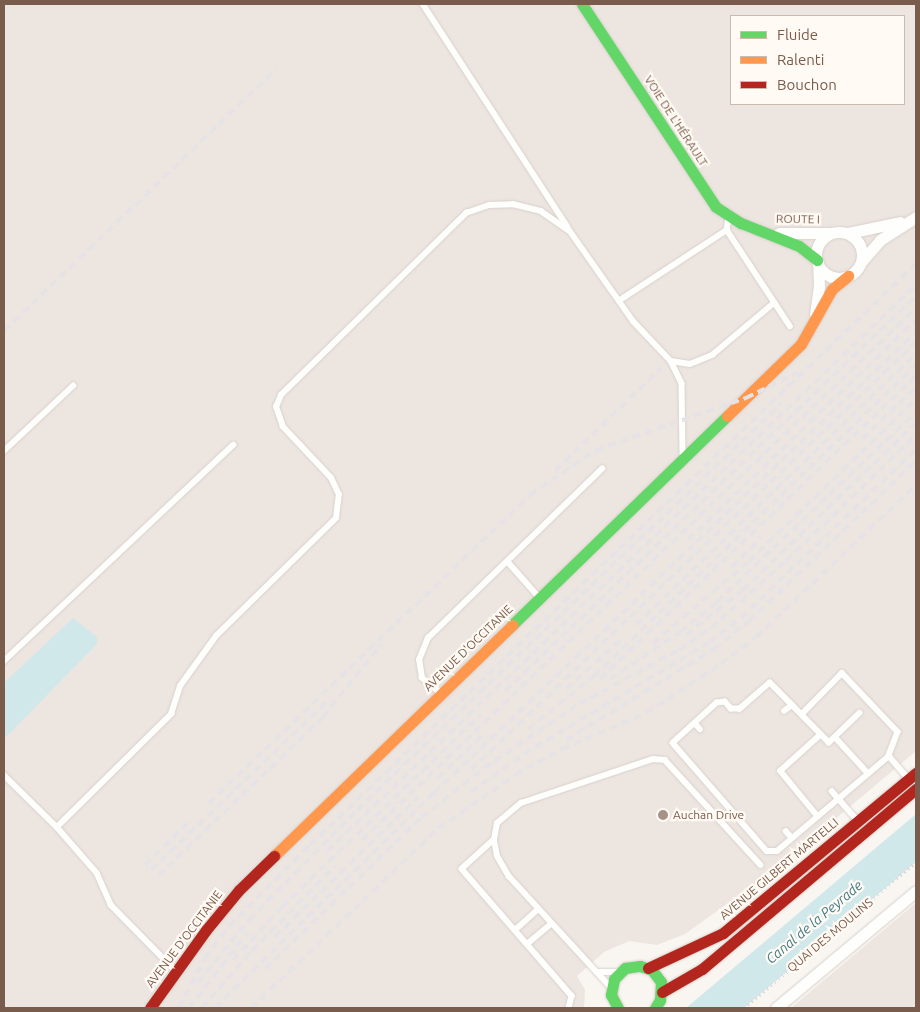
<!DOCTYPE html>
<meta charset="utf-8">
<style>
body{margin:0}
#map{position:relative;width:920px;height:1012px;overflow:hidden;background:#f9f5f0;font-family:Ubuntu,sans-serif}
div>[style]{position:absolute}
.industrial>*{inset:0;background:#ede5e0}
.water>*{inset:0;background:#d0e8ea}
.path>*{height:2.5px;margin-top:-1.25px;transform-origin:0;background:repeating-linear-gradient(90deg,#dcd5d0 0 1px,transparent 0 5px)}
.roads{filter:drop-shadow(0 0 1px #d7d1cb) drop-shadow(0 0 1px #d7d1cb)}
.lane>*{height:5.5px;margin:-2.75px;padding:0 2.75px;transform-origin:2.75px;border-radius:2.75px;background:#fefefd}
.street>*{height:11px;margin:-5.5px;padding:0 5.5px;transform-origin:5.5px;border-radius:5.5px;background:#fefefd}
.street>.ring{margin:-5.5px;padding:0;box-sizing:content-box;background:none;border:11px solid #fefefd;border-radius:50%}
.fast>*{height:11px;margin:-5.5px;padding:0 5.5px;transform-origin:5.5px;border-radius:5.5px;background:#63d668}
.slow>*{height:11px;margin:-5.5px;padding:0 5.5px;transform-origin:5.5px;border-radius:5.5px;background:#ff974d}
.jam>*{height:11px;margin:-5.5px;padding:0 5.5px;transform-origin:5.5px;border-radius:5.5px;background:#b3261e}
.rail>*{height:4px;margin-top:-2px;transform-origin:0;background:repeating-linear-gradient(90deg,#e6e3e7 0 8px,transparent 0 13px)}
.dots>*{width:14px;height:14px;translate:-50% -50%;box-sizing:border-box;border:2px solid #fffaf3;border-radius:50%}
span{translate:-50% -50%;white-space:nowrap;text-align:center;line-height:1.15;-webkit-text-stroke:4.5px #fffaf3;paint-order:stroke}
.street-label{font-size:12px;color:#7a5c4d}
.poi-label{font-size:12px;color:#7a5c4d}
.left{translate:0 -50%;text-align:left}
.water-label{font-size:14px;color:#437c86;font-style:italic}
.frame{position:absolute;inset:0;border:5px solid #7a5c4d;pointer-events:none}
.legend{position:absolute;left:730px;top:15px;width:175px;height:90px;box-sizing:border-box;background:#fffaf3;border:1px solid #cabbb1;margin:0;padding:6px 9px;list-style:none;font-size:15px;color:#7a5c4d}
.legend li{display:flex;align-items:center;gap:10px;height:25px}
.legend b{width:25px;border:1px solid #cabbb1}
</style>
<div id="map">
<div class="industrial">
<i style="clip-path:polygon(evenodd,4px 4px,916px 4px,916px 751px,776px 869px,685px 934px,657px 945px,629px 941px,604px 952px,577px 976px,585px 990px,584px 1008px,4px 1008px,4px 4px,731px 16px,904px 16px,904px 104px,731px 104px,731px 16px)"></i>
<i style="clip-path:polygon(916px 903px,916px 1008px,791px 1008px)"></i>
</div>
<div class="water">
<i style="clip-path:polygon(73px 618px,97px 637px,97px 644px,4px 739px,4px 683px)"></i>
<i style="clip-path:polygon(916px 814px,916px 862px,744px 1008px,686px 1008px)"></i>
</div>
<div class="path">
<i style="left:744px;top:1008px;width:226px;rotate:-40.3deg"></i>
</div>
<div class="roads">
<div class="lane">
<i style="left:423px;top:4px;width:266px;rotate:57deg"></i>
<i style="left:729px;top:218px;width:12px;rotate:99deg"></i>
<i style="left:727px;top:230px;width:115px;rotate:56.7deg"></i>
<i style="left:620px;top:300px;width:128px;rotate:-33.2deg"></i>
<i style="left:671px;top:361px;width:19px;rotate:9deg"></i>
<i style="left:690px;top:364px;width:24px;rotate:-22deg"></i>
<i style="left:712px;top:355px;width:81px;rotate:-40deg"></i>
<i style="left:4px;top:451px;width:95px;rotate:-43.3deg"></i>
<i style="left:508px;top:562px;width:45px;rotate:48.6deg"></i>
<i style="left:4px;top:661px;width:315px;rotate:-43.3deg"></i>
<i style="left:439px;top:692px;width:22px;rotate:-141deg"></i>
<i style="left:422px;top:678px;width:18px;rotate:-99deg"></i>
<i style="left:419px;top:660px;width:24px;rotate:-68deg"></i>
<i style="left:428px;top:638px;width:243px;rotate:-44.2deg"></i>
<i style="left:784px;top:711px;width:10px;rotate:-37deg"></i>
<i style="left:860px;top:713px;width:43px;rotate:135.9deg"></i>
<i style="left:829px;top:743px;width:84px;rotate:-134.5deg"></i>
<i style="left:770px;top:683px;width:40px;rotate:139deg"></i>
<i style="left:740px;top:709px;width:9px;rotate:180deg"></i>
<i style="left:731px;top:709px;width:9px;rotate:-131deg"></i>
<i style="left:725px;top:702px;width:8px;rotate:173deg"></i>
<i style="left:717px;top:703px;width:59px;rotate:137.7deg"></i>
<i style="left:673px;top:743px;width:143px;rotate:49deg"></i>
<i style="left:767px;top:851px;width:10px"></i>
<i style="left:777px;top:851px;width:147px;rotate:-40.3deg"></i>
<i style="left:802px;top:714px;width:57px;rotate:-45.7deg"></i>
<i style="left:842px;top:673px;width:81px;rotate:46.5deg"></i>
<i style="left:898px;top:732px;width:26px;rotate:111deg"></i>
<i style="left:889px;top:756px;width:28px;rotate:49deg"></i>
<i style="left:695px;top:723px;width:8px;rotate:50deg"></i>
<i style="left:836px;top:738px;width:47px;rotate:47.6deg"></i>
<i style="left:4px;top:775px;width:74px;rotate:44.5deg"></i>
<i style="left:57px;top:827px;width:61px;rotate:49deg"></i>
<i style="left:97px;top:873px;width:35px;rotate:66deg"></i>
<i style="left:111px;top:905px;width:90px;rotate:45.5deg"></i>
<i style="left:832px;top:791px;width:38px;rotate:49deg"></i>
<i style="left:817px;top:816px;width:58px;rotate:-129.4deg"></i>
<i style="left:780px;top:771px;width:54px;rotate:-42deg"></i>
<i style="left:57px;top:827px;width:161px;rotate:-44.7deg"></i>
<i style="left:171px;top:714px;width:29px;rotate:-72deg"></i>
<i style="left:180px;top:686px;width:62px;rotate:-54.2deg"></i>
<i style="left:216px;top:636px;width:168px;rotate:-44.5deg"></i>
<i style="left:336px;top:518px;width:23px;rotate:-83deg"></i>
<i style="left:339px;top:495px;width:19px;rotate:-115deg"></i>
<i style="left:331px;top:478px;width:70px;rotate:-133.3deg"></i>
<i style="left:283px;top:427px;width:21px;rotate:-109deg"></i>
<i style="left:276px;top:407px;width:13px;rotate:-67deg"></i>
<i style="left:281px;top:395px;width:260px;rotate:-44.5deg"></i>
<i style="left:466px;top:213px;width:24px;rotate:-19deg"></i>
<i style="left:489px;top:205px;width:24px;rotate:-2deg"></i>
<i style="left:513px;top:204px;width:29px;rotate:14deg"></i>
<i style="left:541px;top:211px;width:35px;rotate:35deg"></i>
<i style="left:570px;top:231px;width:111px;rotate:54.9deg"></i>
<i style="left:634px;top:322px;width:54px;rotate:46.5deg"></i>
<i style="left:671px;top:361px;width:25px;rotate:64deg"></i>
<i style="left:682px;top:384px;width:69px;rotate:89.2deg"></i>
<i style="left:786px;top:831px;width:9px;rotate:49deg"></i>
<i style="left:494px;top:840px;width:43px;rotate:137.8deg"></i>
<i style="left:462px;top:869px;width:168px;rotate:49.1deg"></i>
<i style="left:572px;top:996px;width:12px;rotate:104deg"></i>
<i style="left:515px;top:930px;width:31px;rotate:-42deg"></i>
<i style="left:527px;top:944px;width:31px;rotate:-40deg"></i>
<i style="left:597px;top:972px;width:20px"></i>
<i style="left:609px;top:986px;width:148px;rotate:-132.5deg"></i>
<i style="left:509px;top:877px;width:24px;rotate:-120deg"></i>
<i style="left:497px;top:856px;width:16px;rotate:-101deg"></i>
<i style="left:494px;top:840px;width:17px;rotate:-80deg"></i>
<i style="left:497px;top:823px;width:31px;rotate:-40deg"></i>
<i style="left:521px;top:803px;width:139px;rotate:-18.4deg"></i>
<i style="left:653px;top:759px;width:12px;rotate:5deg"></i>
<i style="left:665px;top:760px;width:142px;rotate:47.6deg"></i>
</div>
<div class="street">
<i class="ring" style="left:816px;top:232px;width:35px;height:35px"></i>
<i style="left:779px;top:233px;width:50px"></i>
<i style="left:848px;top:233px;width:53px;rotate:-11.9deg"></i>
<i style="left:862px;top:261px;width:28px;rotate:-49deg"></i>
<i style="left:880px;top:240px;width:43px;rotate:-32.6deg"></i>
<i style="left:815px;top:314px;width:27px;rotate:-82deg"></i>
<i style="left:819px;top:287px;width:24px;rotate:-92deg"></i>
<i style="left:776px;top:1008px;width:182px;rotate:-39.9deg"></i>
</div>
<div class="fast">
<i style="left:582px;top:4px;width:243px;rotate:56.6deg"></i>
<i style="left:716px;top:207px;width:30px;rotate:33deg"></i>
<i style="left:741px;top:223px;width:62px;rotate:21.6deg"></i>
<i style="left:799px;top:246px;width:23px;rotate:38deg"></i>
<i style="left:512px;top:625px;width:300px;rotate:-44.2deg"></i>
<i style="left:618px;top:1008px;width:15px;rotate:-118deg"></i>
<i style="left:611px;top:995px;width:16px;rotate:-79deg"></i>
<i style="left:614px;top:979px;width:16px;rotate:-45deg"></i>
<i style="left:625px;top:968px;width:15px;rotate:-8deg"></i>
<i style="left:640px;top:966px;width:13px;rotate:18deg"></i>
<i style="left:652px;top:970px;width:15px;rotate:53deg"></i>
<i style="left:661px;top:982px;width:18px;rotate:93deg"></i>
<i style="left:660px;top:1000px;width:9px;rotate:122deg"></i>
</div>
<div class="slow">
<i style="left:727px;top:416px;width:103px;rotate:-44.2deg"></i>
<i style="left:801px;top:344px;width:63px;rotate:-60.6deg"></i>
<i style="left:832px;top:289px;width:21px;rotate:-39deg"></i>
<i style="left:274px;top:856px;width:332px;rotate:-44.1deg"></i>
</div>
<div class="jam">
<i style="left:648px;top:968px;width:83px;rotate:-25deg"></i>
<i style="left:723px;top:933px;width:251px;rotate:-39.7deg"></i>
<i style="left:662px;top:992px;width:46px;rotate:-29.9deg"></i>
<i style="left:702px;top:969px;width:280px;rotate:-40.1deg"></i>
<i style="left:150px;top:1008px;width:96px;rotate:-54.3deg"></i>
<i style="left:206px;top:930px;width:52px;rotate:-50.5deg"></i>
<i style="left:239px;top:890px;width:49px;rotate:-44.2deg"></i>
</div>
</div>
<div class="rail">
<i style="left:4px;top:331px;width:379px;rotate:-43.9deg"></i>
<i style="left:862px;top:439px;width:75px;rotate:-43.9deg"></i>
<i style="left:555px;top:471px;width:148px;rotate:-44.2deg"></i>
<i style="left:688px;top:540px;width:317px;rotate:-44deg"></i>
<i style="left:732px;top:567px;width:42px;rotate:-45deg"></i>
<i style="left:636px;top:625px;width:390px;rotate:-44.1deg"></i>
<i style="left:686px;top:635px;width:73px;rotate:-38.3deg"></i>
<i style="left:743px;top:590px;width:240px;rotate:-44deg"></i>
<i style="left:653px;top:643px;width:126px;rotate:-40.5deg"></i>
<i style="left:749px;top:561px;width:233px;rotate:-44.1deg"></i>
<i style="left:600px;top:679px;width:438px;rotate:-43.8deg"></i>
<i style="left:610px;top:679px;width:84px;rotate:-33.9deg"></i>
<i style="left:680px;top:632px;width:48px;rotate:-39deg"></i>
<i style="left:717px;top:602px;width:275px;rotate:-43.7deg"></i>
<i style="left:566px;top:689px;width:75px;rotate:-41.8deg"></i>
<i style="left:505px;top:691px;width:570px;rotate:-43.86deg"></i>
<i style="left:528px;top:729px;width:85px;rotate:-38.8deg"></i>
<i style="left:594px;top:676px;width:448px;rotate:-44deg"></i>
<i style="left:566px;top:740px;width:174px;rotate:-31.6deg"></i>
<i style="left:714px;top:649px;width:45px;rotate:-38.7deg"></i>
<i style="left:749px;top:621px;width:231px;rotate:-43.8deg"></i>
<i style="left:471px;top:770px;width:617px;rotate:-43.88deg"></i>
<i style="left:438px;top:778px;width:65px;rotate:-43.8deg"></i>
<i style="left:471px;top:792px;width:65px;rotate:-35.6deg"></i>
<i style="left:524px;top:754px;width:217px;rotate:-31.1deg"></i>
<i style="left:710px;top:642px;width:39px;rotate:-38deg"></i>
<i style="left:741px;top:618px;width:243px;rotate:-44deg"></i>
<i style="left:209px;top:803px;width:445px;rotate:-43.8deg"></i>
<i style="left:530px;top:495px;width:80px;rotate:-34.3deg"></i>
<i style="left:596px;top:450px;width:159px;rotate:-19.1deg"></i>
<i style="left:746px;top:398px;width:58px;rotate:-26.6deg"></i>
<i style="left:362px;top:840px;width:768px;rotate:-43.84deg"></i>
<i style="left:327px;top:851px;width:817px;rotate:-43.86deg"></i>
<i style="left:145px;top:865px;width:64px;rotate:-44.4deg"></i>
<i style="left:151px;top:870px;width:248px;rotate:-43.7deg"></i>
<i style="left:158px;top:876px;width:229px;rotate:-43.9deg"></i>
<i style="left:323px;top:717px;width:94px;rotate:-51.1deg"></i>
<i style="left:275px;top:937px;width:200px;rotate:-44.4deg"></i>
<i style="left:233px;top:960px;width:72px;rotate:-47.2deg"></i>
<i style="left:282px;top:907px;width:276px;rotate:-44.1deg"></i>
<i style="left:265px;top:969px;width:219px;rotate:-44.1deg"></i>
<i style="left:422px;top:817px;width:79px;rotate:-38.3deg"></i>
<i style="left:484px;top:768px;width:115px;rotate:-34deg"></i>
<i style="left:579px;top:704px;width:114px;rotate:-28.4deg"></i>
<i style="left:679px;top:650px;width:39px;rotate:-35deg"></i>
<i style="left:711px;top:628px;width:101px;rotate:-41.8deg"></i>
<i style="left:786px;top:561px;width:181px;rotate:-44.1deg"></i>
<i style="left:198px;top:982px;width:80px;rotate:-50.6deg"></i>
<i style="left:249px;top:920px;width:154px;rotate:-45.5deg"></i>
<i style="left:357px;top:810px;width:588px;rotate:-43.76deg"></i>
<i style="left:179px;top:1008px;width:56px;rotate:-62.5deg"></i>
<i style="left:205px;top:958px;width:40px;rotate:-53deg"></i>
<i style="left:229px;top:926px;width:115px;rotate:-45deg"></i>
<i style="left:310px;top:845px;width:840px;rotate:-43.79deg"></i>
<i style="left:189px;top:1008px;width:95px;rotate:-52.3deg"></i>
<i style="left:202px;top:1008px;width:76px;rotate:-48.7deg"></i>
<i style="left:252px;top:951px;width:119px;rotate:-45.7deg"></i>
<i style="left:215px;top:1008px;width:307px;rotate:-44.5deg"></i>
<i style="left:434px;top:793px;width:667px;rotate:-43.72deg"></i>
<i style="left:251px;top:1008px;width:260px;rotate:-43.8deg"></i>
<i style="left:439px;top:828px;width:93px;rotate:-34.9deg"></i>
<i style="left:515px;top:775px;width:54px;rotate:-29deg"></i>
<i style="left:562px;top:749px;width:91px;rotate:-23.2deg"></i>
<i style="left:646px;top:713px;width:90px;rotate:-33.2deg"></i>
<i style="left:721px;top:664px;width:44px;rotate:-37.6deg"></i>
<i style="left:756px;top:637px;width:221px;rotate:-43.5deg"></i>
</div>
<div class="dots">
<i style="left:663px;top:815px;background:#a69286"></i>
</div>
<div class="street-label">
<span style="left:676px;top:121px;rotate:57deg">VOIE DE L'HÉRAULT</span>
<span style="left:798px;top:219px;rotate:1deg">ROUTE I</span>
<span style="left:468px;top:648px;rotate:-44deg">AVENUE D'OCCITANIE</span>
<span style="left:779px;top:869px;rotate:-40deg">AVENUE GILBERT MARTELLI</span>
<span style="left:830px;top:935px;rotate:-40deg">QUAI DES MOULINS</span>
<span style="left:184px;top:939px;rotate:-53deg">AVENUE D'OCCITANIE</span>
</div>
<div class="poi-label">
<span class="left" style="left:673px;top:815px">Auchan Drive</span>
</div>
<div class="water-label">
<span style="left:814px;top:922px;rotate:-40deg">Canal de la Peyrade</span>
</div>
<div class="frame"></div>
<ul class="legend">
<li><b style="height:6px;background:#63d668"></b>Fluide</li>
<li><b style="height:6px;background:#ff974d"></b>Ralenti</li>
<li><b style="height:6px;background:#b3261e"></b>Bouchon</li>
</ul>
</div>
